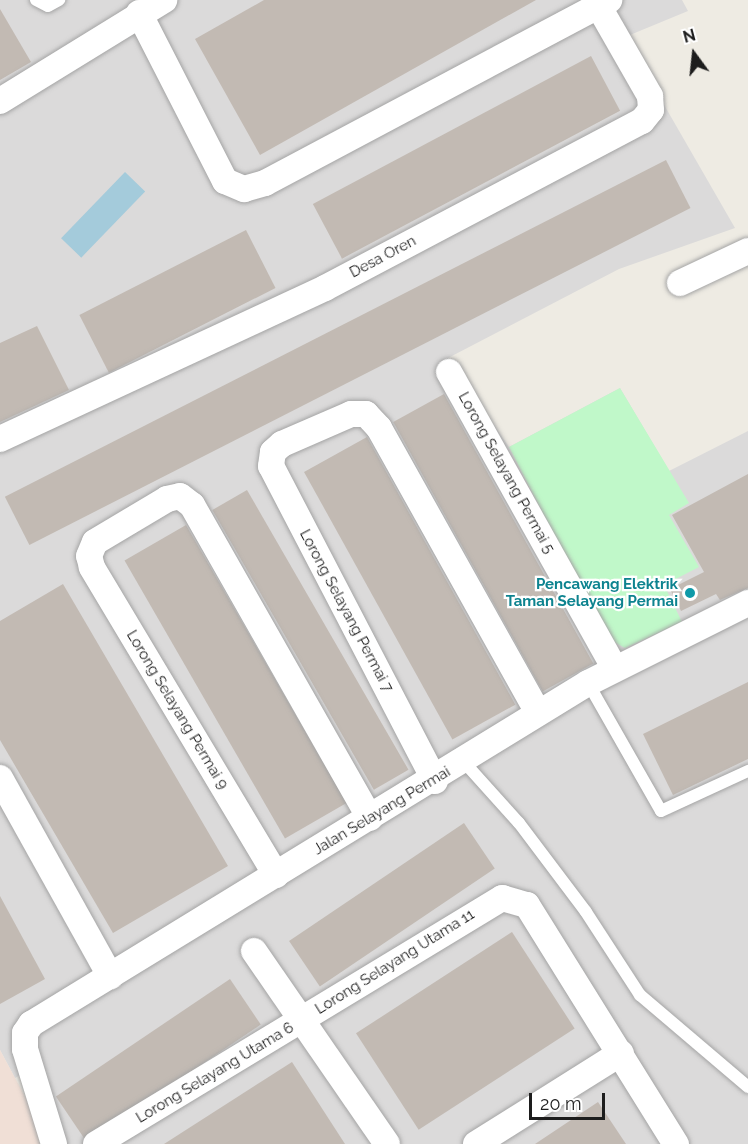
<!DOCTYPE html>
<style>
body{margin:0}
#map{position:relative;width:748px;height:1144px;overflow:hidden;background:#eeebe3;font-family:Raleway,sans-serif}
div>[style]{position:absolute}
.residential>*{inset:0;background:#dbdada}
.military>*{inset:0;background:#f0dfd6}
.park>*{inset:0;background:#c0f8c9}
.water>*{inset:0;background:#a4cbdb;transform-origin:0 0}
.building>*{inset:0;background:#c2bab3;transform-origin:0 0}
.roads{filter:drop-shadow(0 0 2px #a4a4a4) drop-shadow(0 0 2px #a4a4a4)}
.lane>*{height:12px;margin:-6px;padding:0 6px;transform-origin:6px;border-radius:6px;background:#fff}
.street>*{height:26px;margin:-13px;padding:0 13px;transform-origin:13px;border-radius:13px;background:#fff}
.dots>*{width:16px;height:16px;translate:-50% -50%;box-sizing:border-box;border:3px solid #fff;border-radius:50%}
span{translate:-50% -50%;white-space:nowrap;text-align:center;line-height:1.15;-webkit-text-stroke:4.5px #fff;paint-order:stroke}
.street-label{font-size:15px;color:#1d1d1d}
.culture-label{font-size:15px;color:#0d838f;font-weight:700}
.right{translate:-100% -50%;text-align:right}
.north{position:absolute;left:664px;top:24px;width:60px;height:60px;-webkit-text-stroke:4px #fff;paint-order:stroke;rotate:345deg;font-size:16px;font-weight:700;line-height:24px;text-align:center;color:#1d1d1d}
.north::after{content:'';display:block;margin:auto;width:21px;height:27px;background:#1d1d1d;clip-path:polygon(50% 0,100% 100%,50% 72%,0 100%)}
.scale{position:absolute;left:529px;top:1093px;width:76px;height:27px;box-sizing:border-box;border:3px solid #1d1d1d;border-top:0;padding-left:8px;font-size:18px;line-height:21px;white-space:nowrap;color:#1d1d1d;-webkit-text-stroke:4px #fff;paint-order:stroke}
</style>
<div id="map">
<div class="residential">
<i style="clip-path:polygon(0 0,682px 0,688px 11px,625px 37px,735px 228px,619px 269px,448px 358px,509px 447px,620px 388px,669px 471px,748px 431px,748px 1144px,57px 1144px,28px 1071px,15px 1078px,0 1050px)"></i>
</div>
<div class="military">
<i style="clip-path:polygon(0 1050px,35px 1115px,40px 1144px,0 1144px)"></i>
</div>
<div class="park">
<i style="clip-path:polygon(620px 388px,689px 503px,669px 515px,699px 567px,664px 585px,682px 622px,625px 648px,607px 638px,509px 447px)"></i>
</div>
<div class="water">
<i style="left:125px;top:172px;width:28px;height:92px;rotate:44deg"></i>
</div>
<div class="building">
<i style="clip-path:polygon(264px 0,536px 0,260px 155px,195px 39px)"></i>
<i style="clip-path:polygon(0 9px,31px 62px,0 80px)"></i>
<i style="left:591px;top:56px;width:62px;height:315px;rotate:62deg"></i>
<i style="left:666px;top:160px;width:54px;height:742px;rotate:63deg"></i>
<i style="left:246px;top:230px;width:65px;height:187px;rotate:63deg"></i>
<i style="clip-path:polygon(37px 326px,69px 390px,0 422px,0 343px)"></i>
<i style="left:444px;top:394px;width:308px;height:58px;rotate:61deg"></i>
<i style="left:367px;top:437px;width:306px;height:72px;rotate:61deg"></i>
<i style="clip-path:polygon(748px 474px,748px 588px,720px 600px,716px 594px,681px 611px,670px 589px,704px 572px,672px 515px)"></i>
<i style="left:247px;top:490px;width:323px;height:40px;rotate:60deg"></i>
<i style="left:186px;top:525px;width:321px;height:71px;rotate:60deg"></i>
<i style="clip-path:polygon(63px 584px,228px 866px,113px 933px,0 740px,0 621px)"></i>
<i style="clip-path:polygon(748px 682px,748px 759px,673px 795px,643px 734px)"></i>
<i style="left:464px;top:823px;width:55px;height:211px;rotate:56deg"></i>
<i style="clip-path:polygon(0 896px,45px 979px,0 1004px)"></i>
<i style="left:512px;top:932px;width:115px;height:186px;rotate:57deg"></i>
<i style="left:230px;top:979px;width:55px;height:210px;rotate:56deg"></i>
<i style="clip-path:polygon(292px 1062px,345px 1144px,164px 1144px)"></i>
<i style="clip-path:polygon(598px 1102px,626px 1144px,535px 1144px)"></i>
</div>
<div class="roads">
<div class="lane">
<i style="left:36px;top:0;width:13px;rotate:27deg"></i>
<i style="left:48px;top:6px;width:13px;rotate:-29deg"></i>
<i style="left:588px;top:683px;width:147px;rotate:60.3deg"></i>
<i style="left:661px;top:811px;width:96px;rotate:-24.7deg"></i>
<i style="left:464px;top:762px;width:82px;rotate:48deg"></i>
<i style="left:519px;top:823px;width:111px;rotate:53deg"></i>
<i style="left:586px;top:912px;width:99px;rotate:57deg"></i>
<i style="left:640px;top:995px;width:142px;rotate:40.4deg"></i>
</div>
<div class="street">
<i style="left:139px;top:13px;width:189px;rotate:62.9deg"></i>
<i style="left:225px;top:181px;width:21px;rotate:23deg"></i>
<i style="left:244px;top:189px;width:22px;rotate:-16deg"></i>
<i style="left:265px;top:183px;width:390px;rotate:-28deg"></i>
<i style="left:0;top:101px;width:193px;rotate:-31.6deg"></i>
<i style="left:680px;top:283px;width:75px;rotate:-25.2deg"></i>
<i style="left:449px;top:372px;width:340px;rotate:60.8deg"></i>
<i style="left:0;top:439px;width:358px;rotate:-24.9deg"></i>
<i style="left:325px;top:288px;width:358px;rotate:-27.8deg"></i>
<i style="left:642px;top:121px;width:14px;rotate:-51deg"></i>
<i style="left:651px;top:110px;width:14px;rotate:-94deg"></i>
<i style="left:650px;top:96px;width:111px;rotate:-119.8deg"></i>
<i style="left:0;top:778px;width:227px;rotate:60.9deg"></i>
<i style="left:435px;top:781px;width:355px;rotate:-117.5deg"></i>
<i style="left:271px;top:466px;width:14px;rotate:-82deg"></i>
<i style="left:273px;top:452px;width:12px;rotate:-42deg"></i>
<i style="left:282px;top:444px;width:75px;rotate:-23.5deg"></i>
<i style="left:351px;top:414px;width:15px"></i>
<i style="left:366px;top:414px;width:19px;rotate:47deg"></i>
<i style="left:379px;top:428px;width:326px;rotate:60.8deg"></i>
<i style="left:276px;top:875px;width:359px;rotate:-120.9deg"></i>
<i style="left:92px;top:567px;width:11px;rotate:-105deg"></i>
<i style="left:89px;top:556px;width:15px;rotate:-67deg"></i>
<i style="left:95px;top:542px;width:84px;rotate:-30.8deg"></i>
<i style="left:167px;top:499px;width:13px;rotate:-13deg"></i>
<i style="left:180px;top:496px;width:15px;rotate:37deg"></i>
<i style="left:192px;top:505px;width:360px;rotate:60.4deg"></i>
<i style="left:254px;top:951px;width:234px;rotate:55.4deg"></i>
<i style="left:54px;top:1144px;width:99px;rotate:-107deg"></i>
<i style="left:25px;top:1049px;width:16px;rotate:-90deg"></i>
<i style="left:25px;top:1033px;width:11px;rotate:-56deg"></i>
<i style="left:31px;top:1024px;width:653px;rotate:-31.48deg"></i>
<i style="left:588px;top:683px;width:179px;rotate:-26.6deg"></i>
<i style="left:96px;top:1144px;width:475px;rotate:-31.2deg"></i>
<i style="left:502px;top:898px;width:26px;rotate:16deg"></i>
<i style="left:527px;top:905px;width:282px;rotate:58.1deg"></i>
<i style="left:476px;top:1144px;width:171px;rotate:-32.1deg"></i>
</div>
</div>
<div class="dots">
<i style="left:690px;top:593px;background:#0f9aa8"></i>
</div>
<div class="street-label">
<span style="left:383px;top:257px;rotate:-28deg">Desa Oren</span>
<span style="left:506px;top:473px;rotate:61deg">Lorong Selayang Permai 5</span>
<span style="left:346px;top:611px;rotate:62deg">Lorong Selayang Permai 7</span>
<span style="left:177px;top:710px;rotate:59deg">Lorong Selayang Permai 9</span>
<span style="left:382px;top:811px;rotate:-31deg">Jalan Selayang Permai</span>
<span style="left:395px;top:962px;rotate:-32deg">Lorong Selayang Utama 11</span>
<span style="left:215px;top:1073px;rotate:-31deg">Lorong Selayang Utama 6</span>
</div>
<div class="culture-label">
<span class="right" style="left:678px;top:593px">Pencawang Elektrik<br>Taman Selayang Permai</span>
</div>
<div class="north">N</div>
<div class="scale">20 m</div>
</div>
